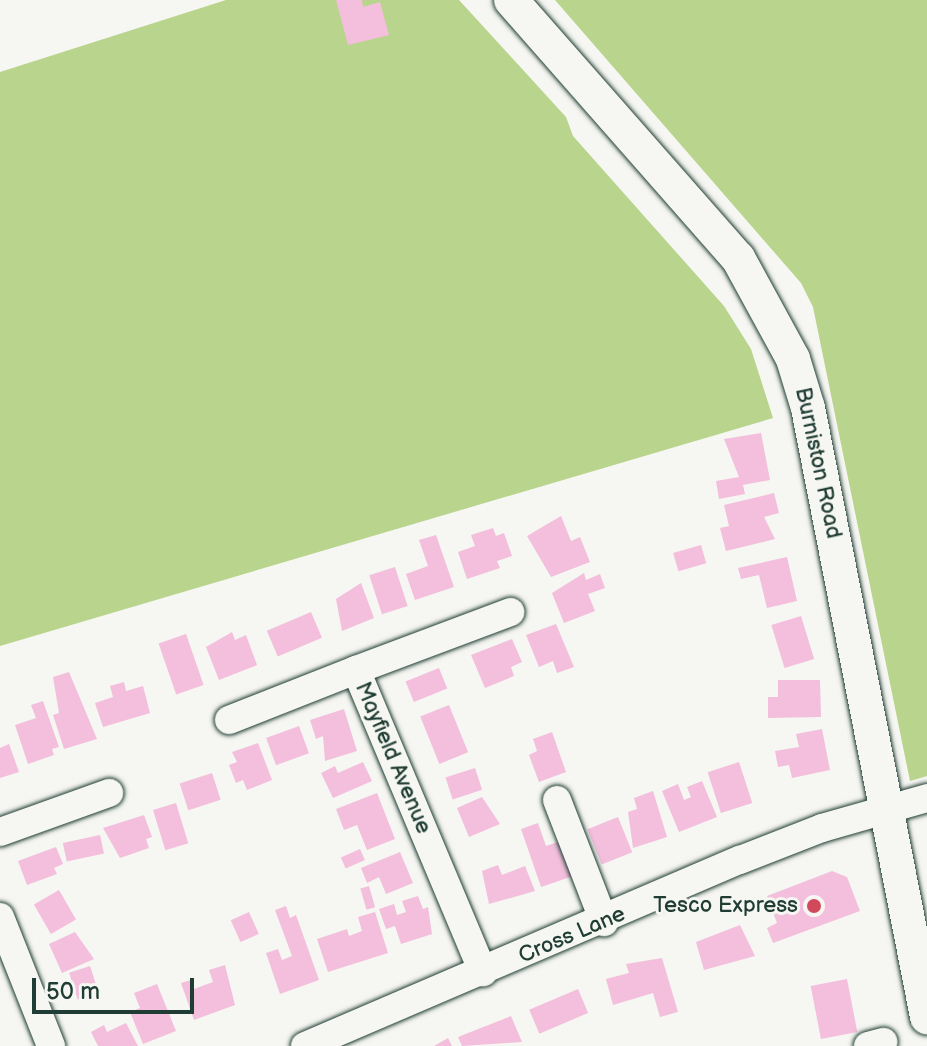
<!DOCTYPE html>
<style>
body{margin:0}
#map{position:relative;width:927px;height:1046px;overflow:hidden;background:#f6f6f2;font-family:"Balsamiq Sans",sans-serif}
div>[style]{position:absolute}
.green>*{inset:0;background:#b9d48c}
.building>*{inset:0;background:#f3bfdc;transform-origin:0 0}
.roads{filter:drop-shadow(0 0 2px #1f3d34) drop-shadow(0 0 2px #1f3d34)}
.minor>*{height:28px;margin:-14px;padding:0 14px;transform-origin:14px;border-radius:14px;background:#f6f6f2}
.major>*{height:34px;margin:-17px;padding:0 17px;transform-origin:17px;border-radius:17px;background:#f6f6f2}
.dots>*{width:22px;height:22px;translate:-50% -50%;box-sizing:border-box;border:4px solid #f6f6f2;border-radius:50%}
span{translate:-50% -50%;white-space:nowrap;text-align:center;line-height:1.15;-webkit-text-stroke:6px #f6f6f2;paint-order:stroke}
.street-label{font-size:22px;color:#1f3d34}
.poi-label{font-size:22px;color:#1f3d34}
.right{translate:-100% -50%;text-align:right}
.scale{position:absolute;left:32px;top:978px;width:162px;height:36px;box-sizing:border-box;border:4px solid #1f3d34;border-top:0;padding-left:10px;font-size:24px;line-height:28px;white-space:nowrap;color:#1f3d34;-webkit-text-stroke:6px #f6f6f2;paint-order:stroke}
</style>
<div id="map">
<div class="green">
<i style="clip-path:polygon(226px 0,459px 0,566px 117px,573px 136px,724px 306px,751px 349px,773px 418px,0 646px,0 72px)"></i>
<i style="clip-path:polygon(555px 0,927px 0,927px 776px,910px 781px,813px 307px,801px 283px)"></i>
</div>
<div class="building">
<i style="clip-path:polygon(336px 0,362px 0,363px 7px,380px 2px,389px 35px,348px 45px)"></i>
<i style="clip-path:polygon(761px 433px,770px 480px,743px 485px,745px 494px,719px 499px,716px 481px,739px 477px,724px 439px)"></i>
<i style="clip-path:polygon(774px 493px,779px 513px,764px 517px,775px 539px,726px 551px,720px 528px,729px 526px,724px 505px)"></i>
<i style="clip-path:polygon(561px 516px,571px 541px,580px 537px,590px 562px,551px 577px,527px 536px)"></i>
<i style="clip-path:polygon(493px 528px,496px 536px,504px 533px,512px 556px,497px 561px,500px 568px,467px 579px,458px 552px,475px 546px,471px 535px)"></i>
<i style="clip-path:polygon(436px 535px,454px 587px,415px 600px,406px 574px,428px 566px,419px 540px)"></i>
<i style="left:701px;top:545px;width:19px;height:29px;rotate:74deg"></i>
<i style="clip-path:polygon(787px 557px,797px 601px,767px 608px,759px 575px,741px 579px,738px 568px)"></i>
<i style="left:395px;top:567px;width:41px;height:27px;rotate:72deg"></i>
<i style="clip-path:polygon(584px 573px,586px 580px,600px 574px,605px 588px,588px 594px,595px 611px,564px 623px,552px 593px)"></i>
<i style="clip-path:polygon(361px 583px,374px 618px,342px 631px,336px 599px)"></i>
<i style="left:311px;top:612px;width:28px;height:48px;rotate:67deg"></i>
<i style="left:801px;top:616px;width:45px;height:31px;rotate:73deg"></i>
<i style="clip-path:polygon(556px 624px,574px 667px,557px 673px,553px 661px,539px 667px,526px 635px)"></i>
<i style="clip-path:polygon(232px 632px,235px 640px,246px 635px,257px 665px,219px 680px,206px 647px)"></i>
<i style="left:186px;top:634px;width:54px;height:29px;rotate:71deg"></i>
<i style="clip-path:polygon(512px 639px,522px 662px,511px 667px,514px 676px,485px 688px,471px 655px)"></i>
<i style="left:439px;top:668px;width:22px;height:36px;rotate:68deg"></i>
<i style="clip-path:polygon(69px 672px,97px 739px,64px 749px,53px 715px,59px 713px,53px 677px)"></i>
<i style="clip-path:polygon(778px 680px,820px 680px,821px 717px,768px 718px,768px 697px,778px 697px)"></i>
<i style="clip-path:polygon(124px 682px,126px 691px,143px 686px,150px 713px,103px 727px,95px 703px,113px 697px,110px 686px)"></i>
<i style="clip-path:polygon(43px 701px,59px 747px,52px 749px,54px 755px,28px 764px,15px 725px,36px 718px,31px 705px)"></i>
<i style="left:449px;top:705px;width:51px;height:31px;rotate:68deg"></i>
<i style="clip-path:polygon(344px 709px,357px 751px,325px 761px,323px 736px,316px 739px,310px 720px)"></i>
<i style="left:299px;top:726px;width:29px;height:35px;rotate:70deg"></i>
<i style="clip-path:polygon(822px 729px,830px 770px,792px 778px,789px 765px,778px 767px,775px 751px,799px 747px,796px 734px)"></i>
<i style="clip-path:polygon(552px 732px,566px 772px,539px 782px,529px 755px,537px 751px,533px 739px)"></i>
<i style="clip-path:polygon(258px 743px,272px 780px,247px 790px,243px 780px,236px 783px,229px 765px,237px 762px,232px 752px)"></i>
<i style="clip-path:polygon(9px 744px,19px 772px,0 778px,0 748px)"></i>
<i style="clip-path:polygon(363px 762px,372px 781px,333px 798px,321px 773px,335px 766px,338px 773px)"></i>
<i style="left:739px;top:762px;width:43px;height:33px;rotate:72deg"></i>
<i style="left:475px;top:768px;width:23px;height:31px;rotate:72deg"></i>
<i style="left:212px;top:773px;width:28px;height:34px;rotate:72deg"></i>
<i style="clip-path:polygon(702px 781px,717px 817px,679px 832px,662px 791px,678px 784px,684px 800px,691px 797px,687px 787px)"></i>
<i style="clip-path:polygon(653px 791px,667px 837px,633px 848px,628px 812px,637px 809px,634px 798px)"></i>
<i style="clip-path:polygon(377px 793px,395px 839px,367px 850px,357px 825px,344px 830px,336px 809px)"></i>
<i style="clip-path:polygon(482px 797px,500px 824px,469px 837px,457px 808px)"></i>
<i style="left:176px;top:803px;width:42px;height:24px;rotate:73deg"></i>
<i style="clip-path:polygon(144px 815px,152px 837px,146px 839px,149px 848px,120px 858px,103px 828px)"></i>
<i style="left:618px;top:817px;width:38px;height:33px;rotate:68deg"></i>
<i style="clip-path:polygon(538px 823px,546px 846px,564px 840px,576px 875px,541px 887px,521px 829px)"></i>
<i style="left:100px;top:835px;width:19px;height:38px;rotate:78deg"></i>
<i style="clip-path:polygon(56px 847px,63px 864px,54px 868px,57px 874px,27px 885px,18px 861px)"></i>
<i style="left:360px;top:849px;width:12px;height:21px;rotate:66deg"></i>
<i style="clip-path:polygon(400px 852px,413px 883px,386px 894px,379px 877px,367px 883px,361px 868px)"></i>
<i style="clip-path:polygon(498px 865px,502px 875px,525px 866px,535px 891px,489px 904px,482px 871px)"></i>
<i style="clip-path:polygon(832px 871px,847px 877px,860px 911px,773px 943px,767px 928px,777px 923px,767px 896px)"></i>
<i style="left:369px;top:886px;width:22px;height:9px;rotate:74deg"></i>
<i style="left:59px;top:890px;width:34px;height:29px;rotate:60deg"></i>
<i style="clip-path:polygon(418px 896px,423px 909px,428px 907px,432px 934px,401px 944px,395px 926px,386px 929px,379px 909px,394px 904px,397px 915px,406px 912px,402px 901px)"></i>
<i style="clip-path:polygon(286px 906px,290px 918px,296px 915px,319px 980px,280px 994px,266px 953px,278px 949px,282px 960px,292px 956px,275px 910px)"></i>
<i style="left:249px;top:912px;width:24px;height:20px;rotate:66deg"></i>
<i style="clip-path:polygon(375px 912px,388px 953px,328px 972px,317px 939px,347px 929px,349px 936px,362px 931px,358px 917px)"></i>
<i style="clip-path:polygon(740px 925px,755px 956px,704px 970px,696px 942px)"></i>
<i style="clip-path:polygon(75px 932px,94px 959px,62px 973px,49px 944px)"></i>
<i style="clip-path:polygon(662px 958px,678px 1012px,660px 1017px,653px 993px,613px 1005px,606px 979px,629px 973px,626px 964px)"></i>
<i style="clip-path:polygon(225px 965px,235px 1005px,194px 1020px,181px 983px,191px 980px,194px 989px,213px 982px,209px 970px)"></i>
<i style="left:90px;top:966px;width:28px;height:22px;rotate:72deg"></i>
<i style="left:847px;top:979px;width:54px;height:37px;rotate:79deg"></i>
<i style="clip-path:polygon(157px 984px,176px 1031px,143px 1044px,130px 1012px,140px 1008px,134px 993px)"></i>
<i style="left:578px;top:989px;width:26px;height:53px;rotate:67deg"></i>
<i style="clip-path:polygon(511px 1016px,522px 1042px,462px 1046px,458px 1037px)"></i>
<i style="clip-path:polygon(126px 1023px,138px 1046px,98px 1046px,91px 1032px,104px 1025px,107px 1032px)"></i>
<i style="clip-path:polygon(448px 1038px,452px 1046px,434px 1046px)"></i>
</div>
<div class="roads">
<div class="minor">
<i style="left:356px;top:670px;width:165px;rotate:-20.6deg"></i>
<i style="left:229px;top:720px;width:136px;rotate:-21.5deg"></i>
<i style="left:356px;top:670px;width:328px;rotate:67.2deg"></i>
<i style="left:557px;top:800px;width:131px;rotate:68.9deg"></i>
<i style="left:0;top:832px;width:116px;rotate:-19.7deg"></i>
<i style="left:0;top:917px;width:139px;rotate:68.4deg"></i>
<i style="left:305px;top:1046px;width:473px;rotate:-23.2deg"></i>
<i style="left:740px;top:860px;width:88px;rotate:-21.3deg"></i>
<i style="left:822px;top:828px;width:109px;rotate:-15.9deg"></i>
<i style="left:868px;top:1046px;width:16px;rotate:-15deg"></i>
</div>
<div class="major">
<i style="left:511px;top:0;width:344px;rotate:48.7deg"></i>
<i style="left:738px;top:258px;width:115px;rotate:61.4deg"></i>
<i style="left:793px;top:359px;width:51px;rotate:73deg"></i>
<i style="left:808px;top:408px;width:621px;rotate:78.94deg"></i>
</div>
</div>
<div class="dots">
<i style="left:814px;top:906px;background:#d1495b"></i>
</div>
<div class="street-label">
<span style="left:818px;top:463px;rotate:78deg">Burniston Road</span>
<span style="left:393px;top:758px;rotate:67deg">Mayfield Avenue</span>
<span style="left:572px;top:935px;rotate:-23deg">Cross Lane</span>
</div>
<div class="poi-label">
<span class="right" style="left:798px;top:906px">Tesco Express</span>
</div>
<div class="scale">50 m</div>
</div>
